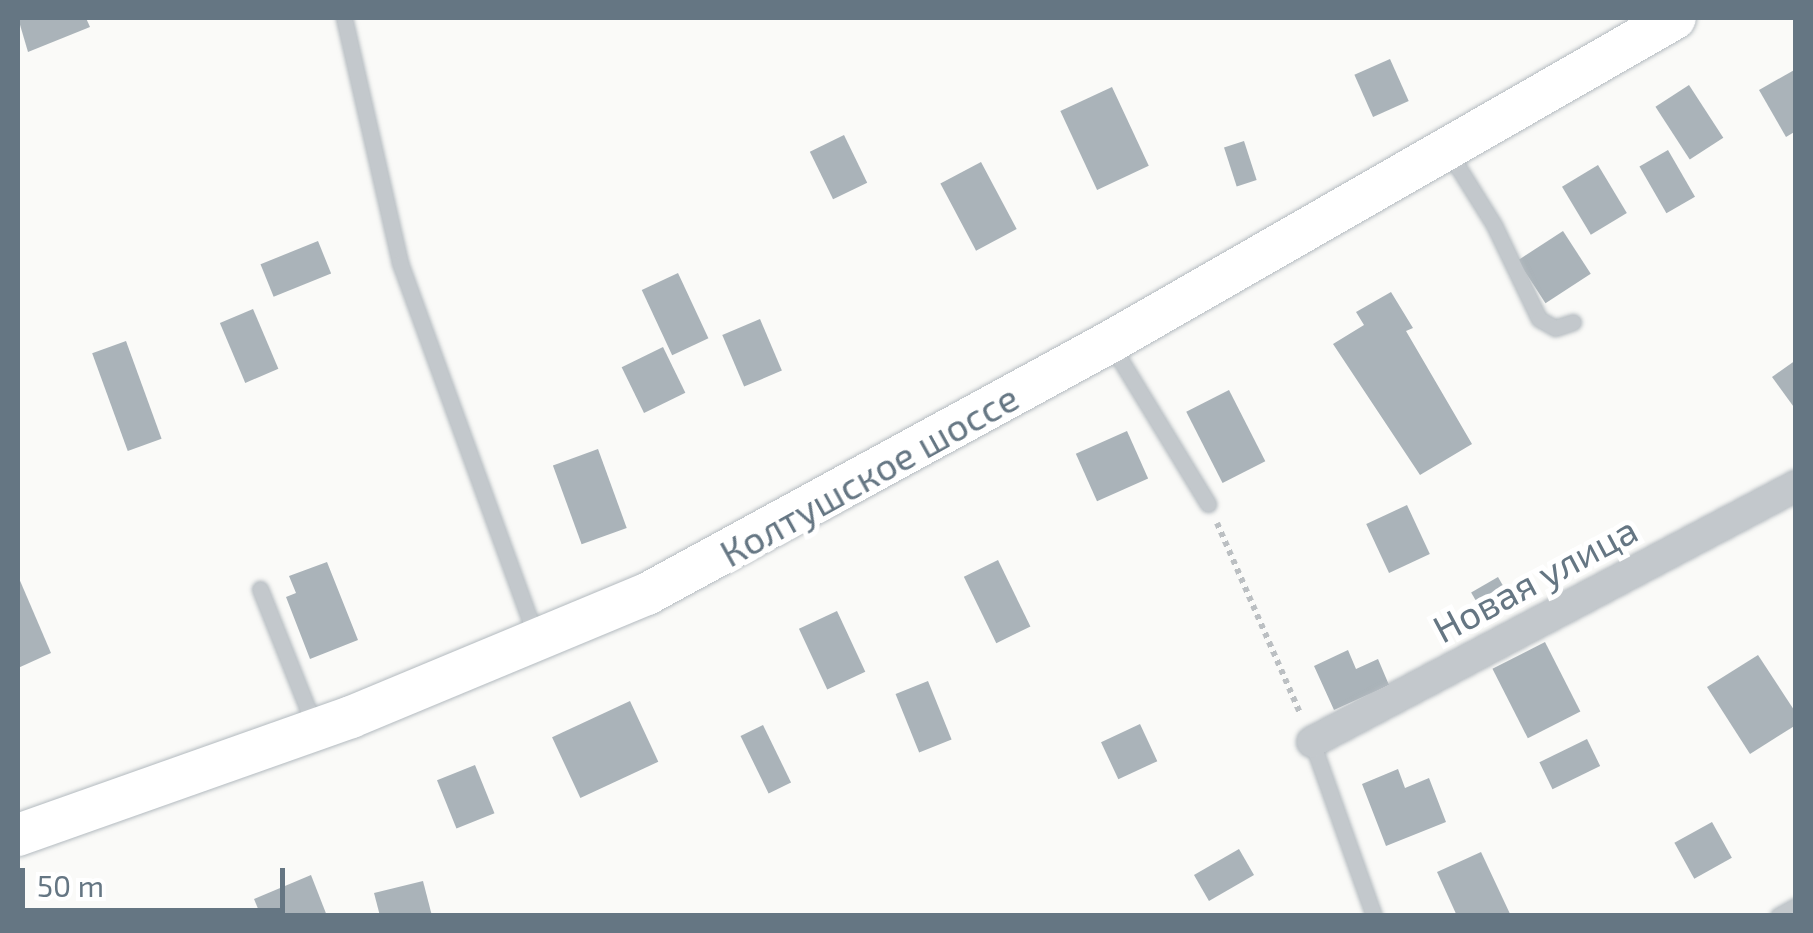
<!DOCTYPE html>
<meta charset="utf-8">
<style>
body{margin:0}
#map{position:relative;width:1813px;height:933px;overflow:hidden;background:#fafaf8;font-family:"Exo 2",sans-serif}
div>[style]{position:absolute}
.building>*{inset:0;background:#aab3b9;transform-origin:0 0}
.path>*{height:6px;margin-top:-3px;transform-origin:0;background:repeating-linear-gradient(90deg,#bbbfc2 0 5px,transparent 0 10px)}
.roads{filter:drop-shadow(0 0 2px #b3babf) drop-shadow(0 0 2px #b3babf)}
.service>*{height:15px;margin:-7.5px;padding:0 7.5px;transform-origin:7.5px;border-radius:7.5px;background:#c3c8cc}
.minor>*{height:30px;margin:-15px;padding:0 15px;transform-origin:15px;border-radius:15px;background:#c3c8cc}
.secondary>*{height:42px;margin:-21px;padding:0 21px;transform-origin:21px;border-radius:21px;background:#fff}
span{translate:-50% -50%;white-space:nowrap;text-align:center;line-height:1.15;-webkit-text-stroke:10px #fff;paint-order:stroke}
.street-label{font-size:38px;color:#657683}
.frame{position:absolute;inset:0;border:20px solid #657683;pointer-events:none}
.scale{position:absolute;left:20px;top:868px;width:265px;height:45px;box-sizing:border-box;border:5px solid #657683;border-top:0;padding-left:12px;font-size:30px;line-height:35px;white-space:nowrap;color:#657683;-webkit-text-stroke:8px #fff;paint-order:stroke}
</style>
<div id="map">
<div class="building">
<i style="clip-path:polygon(18px 18px,86px 18px,90px 27px,28px 52px)"></i>
<i style="left:1390px;top:59px;width:46px;height:39px;rotate:66deg"></i>
<i style="clip-path:polygon(1796px 69px,1796px 131px,1786px 137px,1759px 90px)"></i>
<i style="left:1689px;top:85px;width:63px;height:40px;rotate:57deg"></i>
<i style="left:1112px;top:87px;width:87px;height:57px;rotate:65deg"></i>
<i style="left:844px;top:135px;width:53px;height:38px;rotate:64deg"></i>
<i style="left:1244px;top:141px;width:41px;height:21px;rotate:72deg"></i>
<i style="left:1668px;top:150px;width:54px;height:33px;rotate:60deg"></i>
<i style="left:981px;top:162px;width:76px;height:46px;rotate:62deg"></i>
<i style="left:1598px;top:165px;width:56px;height:42px;rotate:59deg"></i>
<i style="left:1563px;top:231px;width:51px;height:54px;rotate:57deg"></i>
<i style="left:318px;top:241px;width:35px;height:62px;rotate:68deg"></i>
<i style="left:678px;top:273px;width:72px;height:40px;rotate:65deg"></i>
<i style="clip-path:polygon(1391px 292px,1413px 328px,1406px 331px,1472px 444px,1420px 475px,1333px 344px,1364px 325px,1356px 312px)"></i>
<i style="left:253px;top:309px;width:65px;height:36px;rotate:67deg"></i>
<i style="left:760px;top:319px;width:56px;height:41px;rotate:67deg"></i>
<i style="left:126px;top:341px;width:104px;height:36px;rotate:70deg"></i>
<i style="left:663px;top:347px;width:51px;height:46px;rotate:64deg"></i>
<i style="clip-path:polygon(1796px 360px,1796px 410px,1772px 377px)"></i>
<i style="left:1229px;top:390px;width:80px;height:48px;rotate:63deg"></i>
<i style="left:1127px;top:431px;width:52px;height:56px;rotate:66deg"></i>
<i style="left:598px;top:449px;width:84px;height:48px;rotate:70deg"></i>
<i style="left:1407px;top:505px;width:54px;height:45px;rotate:65deg"></i>
<i style="left:998px;top:560px;width:74px;height:38px;rotate:64deg"></i>
<i style="clip-path:polygon(327px 562px,358px 640px,310px 659px,286px 597px,296px 593px,289px 576px)"></i>
<i style="clip-path:polygon(18px 576px,51px 653px,18px 668px)"></i>
<i style="left:1498px;top:577px;width:34px;height:31px;rotate:60deg"></i>
<i style="left:837px;top:611px;width:67px;height:42px;rotate:65deg"></i>
<i style="left:1545px;top:642px;width:78px;height:59px;rotate:63deg"></i>
<i style="clip-path:polygon(1348px 650px,1356px 669px,1378px 659px,1389px 685px,1334px 710px,1314px 666px)"></i>
<i style="clip-path:polygon(1758px 655px,1796px 713px,1796px 725px,1750px 754px,1707px 687px)"></i>
<i style="left:928px;top:681px;width:63px;height:35px;rotate:68deg"></i>
<i style="left:630px;top:701px;width:67px;height:86px;rotate:65deg"></i>
<i style="left:1140px;top:724px;width:41px;height:43px;rotate:65deg"></i>
<i style="left:763px;top:725px;width:64px;height:25px;rotate:64deg"></i>
<i style="left:1587px;top:739px;width:30px;height:53px;rotate:64deg"></i>
<i style="left:475px;top:765px;width:52px;height:41px;rotate:68deg"></i>
<i style="clip-path:polygon(1398px 769px,1405px 788px,1429px 778px,1446px 822px,1386px 846px,1362px 784px)"></i>
<i style="left:1712px;top:822px;width:41px;height:43px;rotate:61deg"></i>
<i style="left:1239px;top:849px;width:30px;height:52px;rotate:60deg"></i>
<i style="clip-path:polygon(1481px 852px,1511px 916px,1457px 916px,1437px 872px)"></i>
<i style="clip-path:polygon(311px 875px,327px 916px,261px 916px,254px 899px)"></i>
<i style="clip-path:polygon(423px 881px,432px 916px,380px 916px,374px 893px)"></i>
</div>
<div class="path">
<i style="left:1217px;top:523px;width:207px;rotate:66.4deg"></i>
</div>
<div class="roads">
<div class="service">
<i style="left:344px;top:18px;width:251px;rotate:77.1deg"></i>
<i style="left:400px;top:263px;width:398px;rotate:70deg"></i>
<i style="left:1448px;top:151px;width:87px;rotate:58.1deg"></i>
<i style="left:1494px;top:225px;width:104px;rotate:64.4deg"></i>
<i style="left:1539px;top:319px;width:18px;rotate:29deg"></i>
<i style="left:1555px;top:328px;width:19px;rotate:-18deg"></i>
<i style="left:1112px;top:346px;width:185px;rotate:58.7deg"></i>
<i style="left:260px;top:589px;width:146px;rotate:68.3deg"></i>
<i style="left:1312px;top:742px;width:185px;rotate:70.4deg"></i>
<i style="left:1778px;top:916px;width:21px;rotate:-29deg"></i>
</div>
<div class="minor">
<i style="left:1312px;top:742px;width:548px;rotate:-27.88deg"></i>
</div>
<div class="secondary">
<i style="left:18px;top:835px;width:353px;rotate:-19.5deg"></i>
<i style="left:351px;top:717px;width:321px;rotate:-22.6deg"></i>
<i style="left:647px;top:594px;width:527px;rotate:-28.56deg"></i>
<i style="left:1110px;top:342px;width:651px;rotate:-29.83deg"></i>
</div>
</div>
<div class="street-label">
<span style="left:869px;top:475px;rotate:-29deg">Колтушское шоссе</span>
<span style="left:1535px;top:579px;rotate:-28deg">Новая улица</span>
</div>
<div class="frame"></div>
<div class="scale">50 m</div>
</div>
